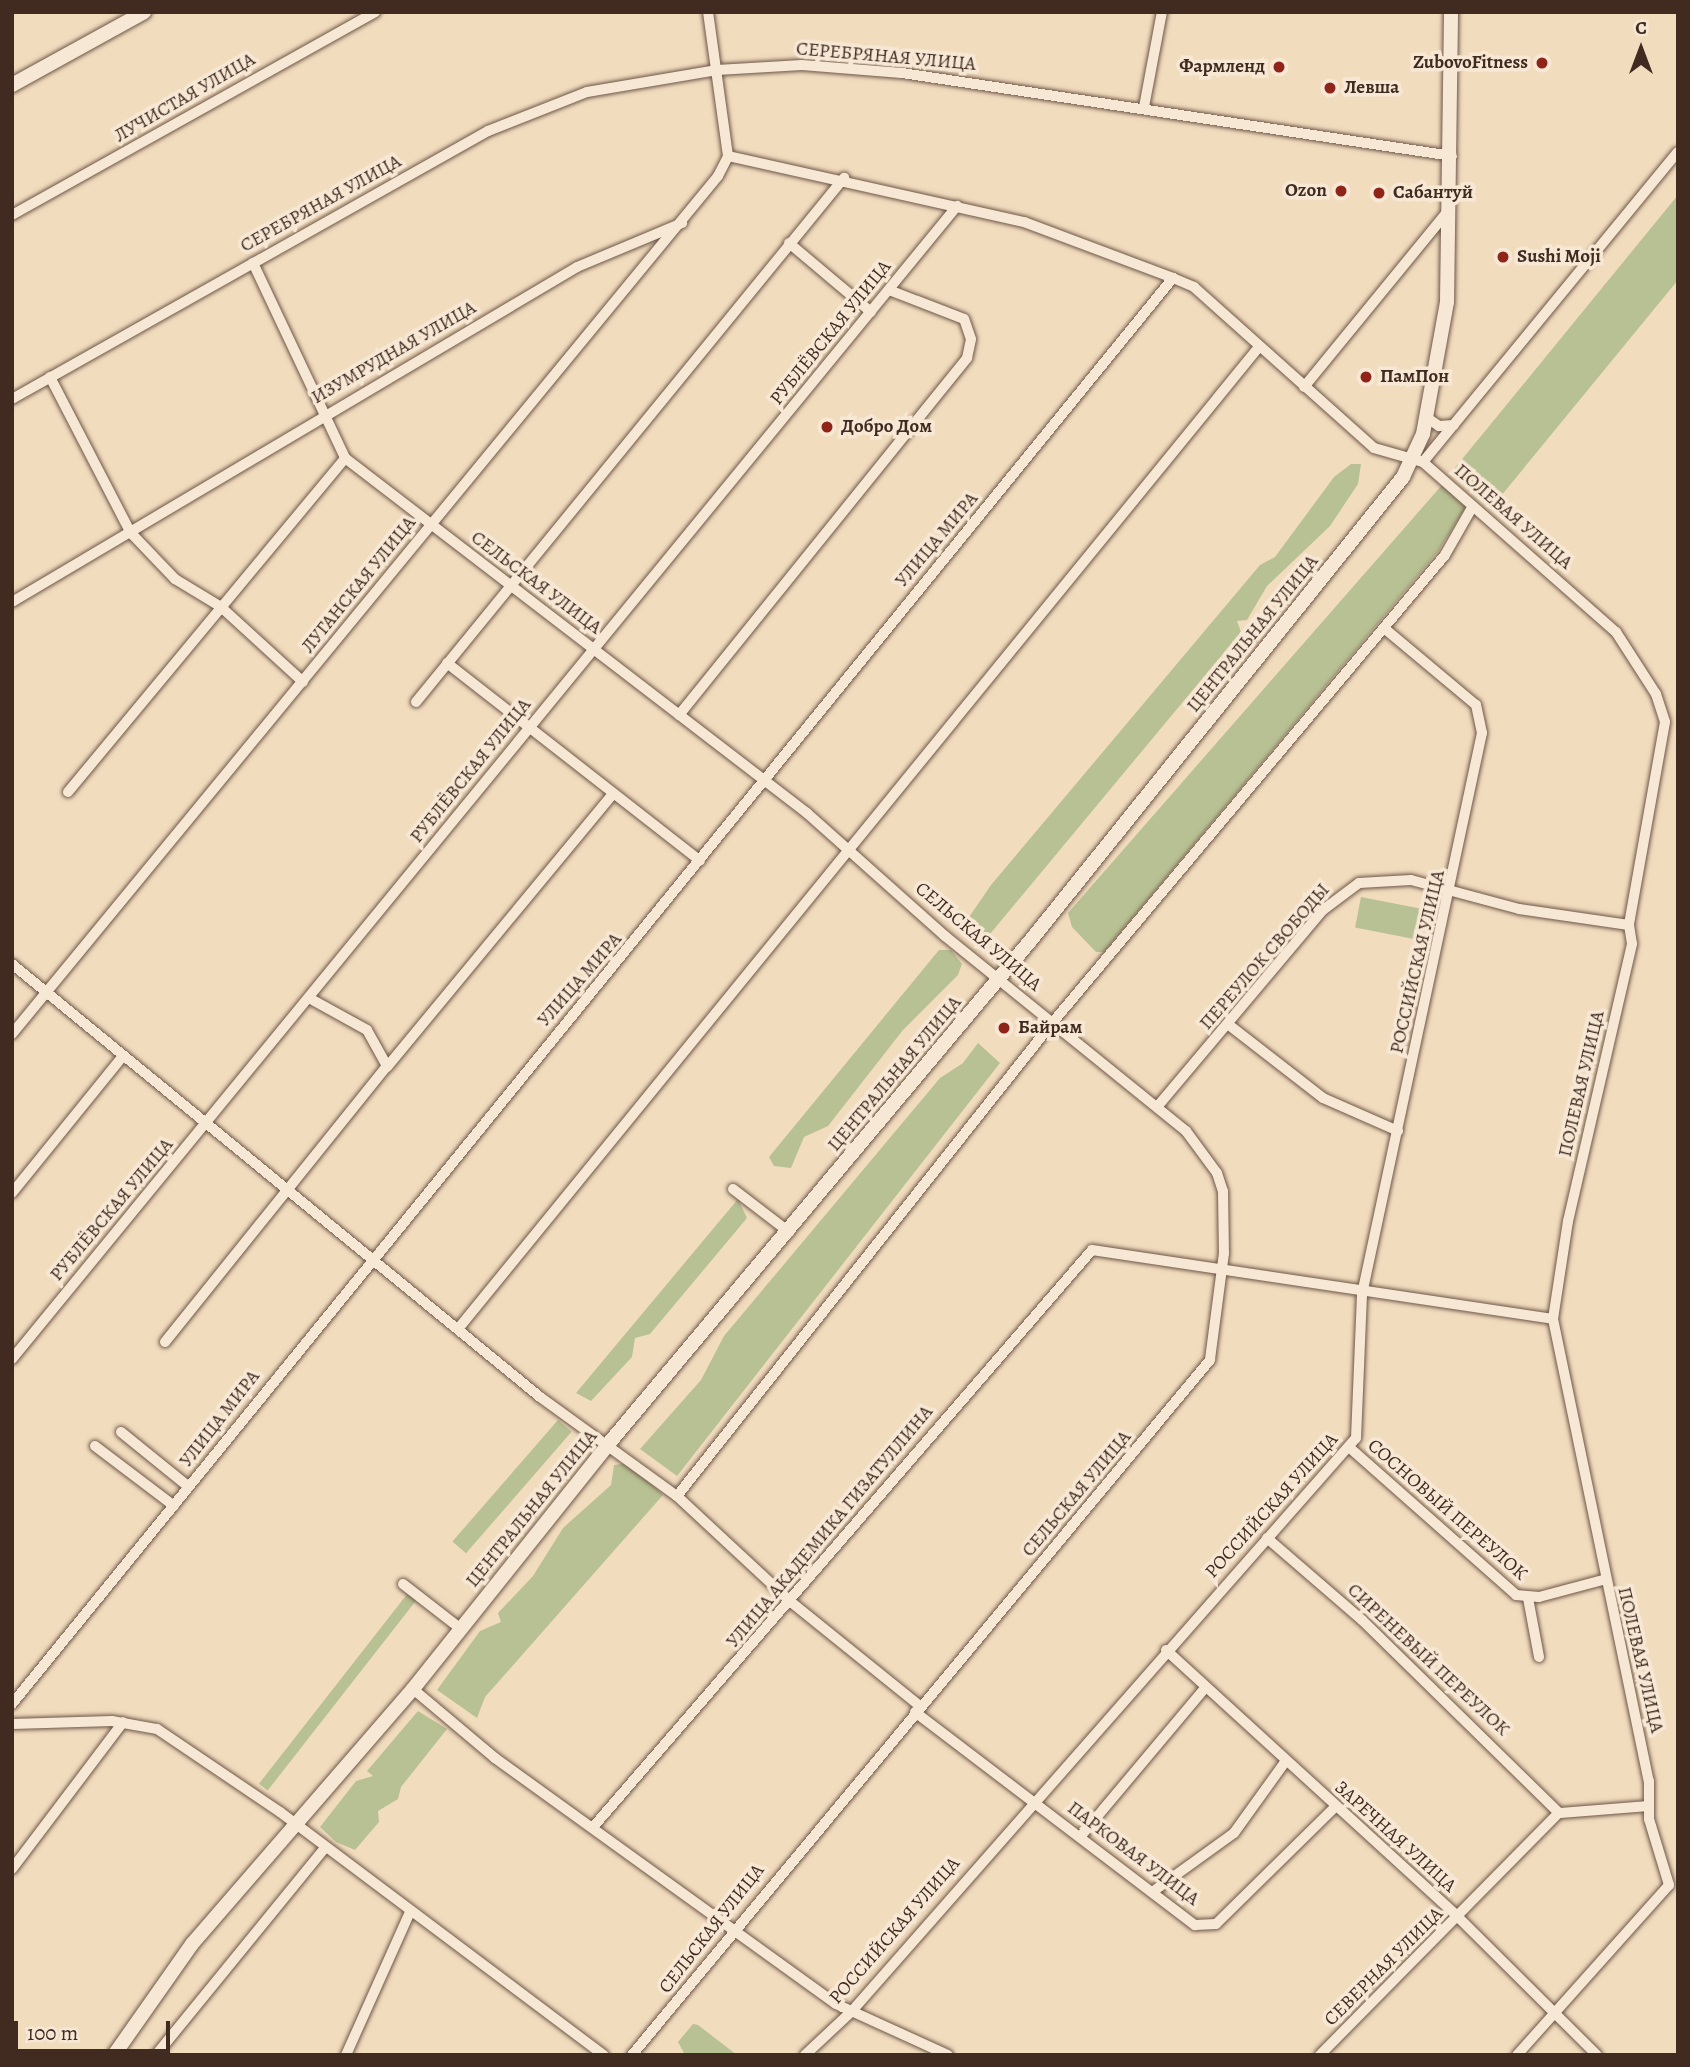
<!DOCTYPE html>
<meta charset="utf-8">
<style>
body{margin:0}
#map{position:relative;width:1690px;height:2067px;overflow:hidden;background:#f2dcbe;font-family:Alegreya,serif}
div>[style]{position:absolute}
.green>*{inset:0;background:#b8c193;transform-origin:0 0}
.roads{filter:drop-shadow(0 0 2px #6d5748) drop-shadow(0 0 2px #6d5748)}
.street>*{height:10px;margin:-5px;padding:0 5px;transform-origin:5px;border-radius:5px;background:#f7e8d5}
.secondary>*{height:14px;margin:-7px;padding:0 7px;transform-origin:7px;border-radius:7px;background:#f7e8d5}
.dots>*{width:19px;height:19px;translate:-50% -50%;box-sizing:border-box;border:4px solid #f7e8d5;border-radius:50%}
span{translate:-50% -50%;white-space:nowrap;text-align:center;line-height:1.15;-webkit-text-stroke:7px #f7e8d5;paint-order:stroke}
.street-label{font-size:19px;color:#412b21}
.poi-label{font-size:19px;color:#412b21;font-weight:700}
.right{translate:-100% -50%;text-align:right}
.left{translate:0 -50%;text-align:left}
.frame{position:absolute;inset:0;border:14px solid #412b21;pointer-events:none}
.north{position:absolute;left:1606px;top:14px;width:70px;height:70px;-webkit-text-stroke:5px #f7e8d5;paint-order:stroke;rotate:0deg;font-size:19px;font-weight:700;line-height:28px;text-align:center;color:#412b21}
.north::after{content:'';display:block;margin:auto;width:24px;height:32px;background:#412b21;clip-path:polygon(50% 0,100% 100%,50% 72%,0 100%)}
.scale{position:absolute;left:14px;top:2021px;width:156px;height:32px;box-sizing:border-box;border:4px solid #412b21;border-top:0;padding-left:9px;font-size:21px;line-height:24px;white-space:nowrap;color:#412b21;-webkit-text-stroke:5px #f7e8d5;paint-order:stroke}
</style>
<div id="map">
<div class="green">
<i style="clip-path:polygon(1678px 195px,1678px 280px,1496px 502px,1454px 469px)"></i>
<i style="clip-path:polygon(1351px 464px,1361px 464px,1358px 484px,1330px 526px,1267px 586px,1247px 620px,1237px 621px,1241px 632px,980px 946px,963px 926px,991px 885px,1260px 565px,1275px 557px,1334px 477px)"></i>
<i style="clip-path:polygon(1442px 485px,1466px 507px,1439px 550px,1104px 952px,1096px 952px,1072px 927px,1068px 913px)"></i>
<i style="left:1361px;top:897px;width:60px;height:31px;rotate:11deg"></i>
<i style="clip-path:polygon(939px 950px,951px 950px,962px 964px,958px 975px,903px 1030px,828px 1126px,804px 1137px,791px 1168px,774px 1166px,769px 1157px)"></i>
<i style="clip-path:polygon(978px 1043px,1000px 1063px,677px 1476px,640px 1449px,701px 1380px,724px 1336px,940px 1078px,963px 1063px)"></i>
<i style="clip-path:polygon(738px 1199px,747px 1218px,650px 1334px,635px 1338px,632px 1357px,591px 1401px,576px 1393px)"></i>
<i style="left:558px;top:1420px;width:18px;height:161px;rotate:41deg"></i>
<i style="clip-path:polygon(630px 1463px,663px 1495px,485px 1697px,477px 1718px,437px 1690px,480px 1631px,501px 1622px,498px 1613px,533px 1576px,563px 1528px,611px 1485px,614px 1465px)"></i>
<i style="left:408px;top:1593px;width:11px;height:242px;rotate:38deg"></i>
<i style="clip-path:polygon(418px 1711px,447px 1729px,401px 1787px,398px 1799px,378px 1811px,379px 1822px,355px 1850px,336px 1842px,320px 1827px,356px 1781px,373px 1776px,367px 1771px)"></i>
<i style="clip-path:polygon(693px 2024px,698px 2025px,737px 2055px,685px 2055px,678px 2042px)"></i>
</div>
<div class="roads">
<div class="street">
<i style="left:1144px;top:107px;width:97px;rotate:-79.3deg"></i>
<i style="left:728px;top:156px;width:303px;rotate:12.6deg"></i>
<i style="left:1024px;top:222px;width:159px;rotate:20.6deg"></i>
<i style="left:1173px;top:278px;width:23px;rotate:23deg"></i>
<i style="left:1194px;top:287px;width:241px;rotate:41.8deg"></i>
<i style="left:1374px;top:448px;width:51px;rotate:15.9deg"></i>
<i style="left:1423px;top:462px;width:401px;rotate:-50.6deg"></i>
<i style="left:12px;top:215px;width:416px;rotate:-29.2deg"></i>
<i style="left:789px;top:243px;width:107px;rotate:40.1deg"></i>
<i style="left:253px;top:263px;width:216px;rotate:64.7deg"></i>
<i style="left:345px;top:458px;width:583px;rotate:37.54deg"></i>
<i style="left:807px;top:813px;width:185px;rotate:41.7deg"></i>
<i style="left:945px;top:936px;width:310px;rotate:39deg"></i>
<i style="left:1186px;top:1131px;width:52px;rotate:53.6deg"></i>
<i style="left:1217px;top:1173px;width:19px;rotate:72deg"></i>
<i style="left:1223px;top:1191px;width:62px;rotate:89.1deg"></i>
<i style="left:1224px;top:1253px;width:108px;rotate:97.5deg"></i>
<i style="left:1210px;top:1360px;width:904px;rotate:129.75deg"></i>
<i style="left:50px;top:377px;width:176px;rotate:62.6deg"></i>
<i style="left:131px;top:533px;width:64px;rotate:46.3deg"></i>
<i style="left:175px;top:579px;width:54px;rotate:31.3deg"></i>
<i style="left:221px;top:607px;width:111px;rotate:42.4deg"></i>
<i style="left:1304px;top:387px;width:229px;rotate:-50.7deg"></i>
<i style="left:12px;top:399px;width:546px;rotate:-29.38deg"></i>
<i style="left:488px;top:131px;width:106px;rotate:-21.5deg"></i>
<i style="left:587px;top:92px;width:132px;rotate:-9.6deg"></i>
<i style="left:717px;top:70px;width:85px;rotate:-3.4deg"></i>
<i style="left:802px;top:65px;width:100px;rotate:4.6deg"></i>
<i style="left:902px;top:73px;width:556px;rotate:8.58deg"></i>
<i style="left:1426px;top:417px;width:16px;rotate:35deg"></i>
<i style="left:1439px;top:426px;width:15px;rotate:-4deg"></i>
<i style="left:1423px;top:462px;width:257px;rotate:41.4deg"></i>
<i style="left:1616px;top:632px;width:74px;rotate:57.2deg"></i>
<i style="left:1656px;top:694px;width:29px;rotate:72deg"></i>
<i style="left:1665px;top:722px;width:206px;rotate:100.1deg"></i>
<i style="left:1629px;top:925px;width:19px;rotate:81deg"></i>
<i style="left:1632px;top:944px;width:284px;rotate:103deg"></i>
<i style="left:1568px;top:1221px;width:99px;rotate:98.7deg"></i>
<i style="left:1553px;top:1319px;width:472px;rotate:78.3deg"></i>
<i style="left:1649px;top:1781px;width:38px;rotate:90deg"></i>
<i style="left:1649px;top:1819px;width:69px;rotate:73.1deg"></i>
<i style="left:1669px;top:1885px;width:228px;rotate:131.8deg"></i>
<i style="left:12px;top:602px;width:657px;rotate:-30.66deg"></i>
<i style="left:577px;top:267px;width:114px;rotate:-22.7deg"></i>
<i style="left:447px;top:663px;width:321px;rotate:38deg"></i>
<i style="left:416px;top:702px;width:677px;rotate:-50.76deg"></i>
<i style="left:679px;top:715px;width:459px;rotate:-51.1deg"></i>
<i style="left:967px;top:358px;width:19px;rotate:-78deg"></i>
<i style="left:971px;top:339px;width:21px;rotate:-109deg"></i>
<i style="left:964px;top:319px;width:80px;rotate:-158.9deg"></i>
<i style="left:68px;top:792px;width:434px;rotate:-50.3deg"></i>
<i style="left:12px;top:964px;width:683px;rotate:39.35deg"></i>
<i style="left:540px;top:1397px;width:169px;rotate:35.9deg"></i>
<i style="left:677px;top:1496px;width:156px;rotate:42.9deg"></i>
<i style="left:791px;top:1602px;width:166px;rotate:38.9deg"></i>
<i style="left:1229px;top:1025px;width:119px;rotate:37.8deg"></i>
<i style="left:1323px;top:1098px;width:82px;rotate:23.7deg"></i>
<i style="left:12px;top:1034px;width:1111px;rotate:-50.55deg"></i>
<i style="left:718px;top:176px;width:22px;rotate:-63deg"></i>
<i style="left:728px;top:156px;width:145px;rotate:-97.9deg"></i>
<i style="left:387px;top:1067px;width:354px;rotate:-50.4deg"></i>
<i style="left:1157px;top:1107px;width:258px;rotate:-49.9deg"></i>
<i style="left:1323px;top:910px;width:45px;rotate:-36.9deg"></i>
<i style="left:1359px;top:883px;width:52px;rotate:-3.3deg"></i>
<i style="left:1411px;top:880px;width:112px;rotate:15deg"></i>
<i style="left:1519px;top:909px;width:111px;rotate:8.3deg"></i>
<i style="left:733px;top:1189px;width:71px;rotate:37.5deg"></i>
<i style="left:12px;top:1193px;width:176px;rotate:-51deg"></i>
<i style="left:458px;top:1329px;width:1266px;rotate:-50.8deg"></i>
<i style="left:165px;top:1342px;width:354px;rotate:-51.2deg"></i>
<i style="left:387px;top:1066px;width:41px;rotate:-119.1deg"></i>
<i style="left:367px;top:1030px;width:66px;rotate:-151.1deg"></i>
<i style="left:12px;top:1359px;width:1491px;rotate:-50.66deg"></i>
<i style="left:121px;top:1432px;width:87px;rotate:39deg"></i>
<i style="left:95px;top:1446px;width:99px;rotate:37.2deg"></i>
<i style="left:1350px;top:1448px;width:222px;rotate:41.5deg"></i>
<i style="left:1516px;top:1595px;width:23px;rotate:5deg"></i>
<i style="left:1539px;top:1597px;width:66px;rotate:-14.9deg"></i>
<i style="left:677px;top:1496px;width:605px;rotate:-51.58deg"></i>
<i style="left:1053px;top:1022px;width:610px;rotate:-49.99deg"></i>
<i style="left:1445px;top:555px;width:56px;rotate:-60.3deg"></i>
<i style="left:1267px;top:1538px;width:125px;rotate:40.8deg"></i>
<i style="left:1362px;top:1620px;width:276px;rotate:44.4deg"></i>
<i style="left:403px;top:1584px;width:73px;rotate:37.8deg"></i>
<i style="left:1528px;top:1598px;width:60px;rotate:79.4deg"></i>
<i style="left:1166px;top:1650px;width:397px;rotate:42.4deg"></i>
<i style="left:1459px;top:1918px;width:194px;rotate:44.8deg"></i>
<i style="left:413px;top:1689px;width:107px;rotate:40.1deg"></i>
<i style="left:495px;top:1758px;width:420px;rotate:35.8deg"></i>
<i style="left:836px;top:2004px;width:123px;rotate:24.5deg"></i>
<i style="left:12px;top:1704px;width:1839px;rotate:-50.85deg"></i>
<i style="left:915px;top:1712px;width:352px;rotate:37.3deg"></i>
<i style="left:1195px;top:1925px;width:21px;rotate:-3deg"></i>
<i style="left:1216px;top:1924px;width:168px;rotate:-44.5deg"></i>
<i style="left:12px;top:1724px;width:100px;rotate:-1.7deg"></i>
<i style="left:112px;top:1721px;width:46px;rotate:10.1deg"></i>
<i style="left:157px;top:1729px;width:148px;rotate:34deg"></i>
<i style="left:280px;top:1812px;width:405px;rotate:36.9deg"></i>
<i style="left:1559px;top:1813px;width:88px;rotate:-4.5deg"></i>
<i style="left:594px;top:1826px;width:761px;rotate:-49.15deg"></i>
<i style="left:1092px;top:1250px;width:466px;rotate:8.5deg"></i>
<i style="left:1080px;top:1837px;width:193px;rotate:-50deg"></i>
<i style="left:12px;top:1869px;width:184px;rotate:-52.9deg"></i>
<i style="left:1155px;top:1890px;width:97px;rotate:-35.8deg"></i>
<i style="left:1234px;top:1833px;width:87px;rotate:-54.3deg"></i>
<i style="left:156px;top:2055px;width:266px;rotate:-50.8deg"></i>
<i style="left:346px;top:2055px;width:157px;rotate:-65.9deg"></i>
<i style="left:805px;top:2055px;width:64px;rotate:-43.1deg"></i>
<i style="left:852px;top:2011px;width:763px;rotate:-48.67deg"></i>
<i style="left:1356px;top:1438px;width:144px;rotate:-87.6deg"></i>
<i style="left:1362px;top:1294px;width:574px;rotate:-77.93deg"></i>
<i style="left:1482px;top:733px;width:29px;rotate:-102deg"></i>
<i style="left:1476px;top:705px;width:119px;rotate:-140.1deg"></i>
<i style="left:1320px;top:2055px;width:340px;rotate:-45.4deg"></i>
</div>
<div class="secondary">
<i style="left:12px;top:85px;width:151px;rotate:-28.9deg"></i>
<i style="left:114px;top:2055px;width:136px;rotate:-54.9deg"></i>
<i style="left:192px;top:1944px;width:337px;rotate:-49.1deg"></i>
<i style="left:413px;top:1689px;width:316px;rotate:-51.4deg"></i>
<i style="left:610px;top:1442px;width:655px;rotate:-50.02deg"></i>
<i style="left:1031px;top:940px;width:594px;rotate:-51.22deg"></i>
<i style="left:1403px;top:477px;width:47px;rotate:-65.1deg"></i>
<i style="left:1423px;top:434px;width:134px;rotate:-79.7deg"></i>
<i style="left:1447px;top:302px;width:290px;rotate:-89.2deg"></i>
</div>
</div>
<div class="dots">
<i style="left:1542px;top:63px;background:#8f2418"></i>
<i style="left:1279px;top:67px;background:#8f2418"></i>
<i style="left:1330px;top:88px;background:#8f2418"></i>
<i style="left:1341px;top:191px;background:#8f2418"></i>
<i style="left:1379px;top:193px;background:#8f2418"></i>
<i style="left:1503px;top:257px;background:#8f2418"></i>
<i style="left:1366px;top:377px;background:#8f2418"></i>
<i style="left:827px;top:427px;background:#8f2418"></i>
<i style="left:1004px;top:1028px;background:#8f2418"></i>
</div>
<div class="street-label">
<span style="left:886px;top:57px;rotate:5deg">СЕРЕБРЯНАЯ УЛИЦА</span>
<span style="left:185px;top:98px;rotate:-30deg">ЛУЧИСТАЯ УЛИЦА</span>
<span style="left:321px;top:204px;rotate:-29deg">СЕРЕБРЯНАЯ УЛИЦА</span>
<span style="left:831px;top:333px;rotate:-51deg">РУБЛЁВСКАЯ УЛИЦА</span>
<span style="left:394px;top:353px;rotate:-30deg">ИЗУМРУДНАЯ УЛИЦА</span>
<span style="left:1513px;top:517px;rotate:41deg">ПОЛЕВАЯ УЛИЦА</span>
<span style="left:937px;top:540px;rotate:-50deg">УЛИЦА МИРА</span>
<span style="left:536px;top:583px;rotate:37deg">СЕЛЬСКАЯ УЛИЦА</span>
<span style="left:359px;top:585px;rotate:-51deg">ЛУГАНСКАЯ УЛИЦА</span>
<span style="left:1253px;top:634px;rotate:-51deg">ЦЕНТРАЛЬНАЯ УЛИЦА</span>
<span style="left:471px;top:771px;rotate:-51deg">РУБЛЁВСКАЯ УЛИЦА</span>
<span style="left:978px;top:937px;rotate:40deg">СЕЛЬСКАЯ УЛИЦА</span>
<span style="left:1265px;top:957px;rotate:-49deg">ПЕРЕУЛОК СВОБОДЫ</span>
<span style="left:1418px;top:962px;rotate:-77deg">РОССИЙСКАЯ УЛИЦА</span>
<span style="left:580px;top:980px;rotate:-49deg">УЛИЦА МИРА</span>
<span style="left:895px;top:1074px;rotate:-50deg">ЦЕНТРАЛЬНАЯ УЛИЦА</span>
<span style="left:1582px;top:1084px;rotate:-77deg">ПОЛЕВАЯ УЛИЦА</span>
<span style="left:112px;top:1210px;rotate:-50deg">РУБЛЁВСКАЯ УЛИЦА</span>
<span style="left:220px;top:1419px;rotate:-52deg">УЛИЦА МИРА</span>
<span style="left:1077px;top:1494px;rotate:-50deg">СЕЛЬСКАЯ УЛИЦА</span>
<span style="left:1272px;top:1506px;rotate:-48deg">РОССИЙСКАЯ УЛИЦА</span>
<span style="left:532px;top:1509px;rotate:-51deg">ЦЕНТРАЛЬНАЯ УЛИЦА</span>
<span style="left:1447px;top:1510px;rotate:41deg">СОСНОВЫЙ ПЕРЕУЛОК</span>
<span style="left:830px;top:1527px;rotate:-50deg">УЛИЦА АКАДЕМИКА ГИЗАТУЛЛИНА</span>
<span style="left:1428px;top:1660px;rotate:43deg">СИРЕНЕВЫЙ ПЕРЕУЛОК</span>
<span style="left:1640px;top:1660px;rotate:77deg">ПОЛЕВАЯ УЛИЦА</span>
<span style="left:1395px;top:1837px;rotate:42deg">ЗАРЕЧНАЯ УЛИЦА</span>
<span style="left:1133px;top:1854px;rotate:37deg">ПАРКОВАЯ УЛИЦА</span>
<span style="left:712px;top:1929px;rotate:-52deg">СЕЛЬСКАЯ УЛИЦА</span>
<span style="left:895px;top:1931px;rotate:-49deg">РОССИЙСКАЯ УЛИЦА</span>
<span style="left:1384px;top:1967px;rotate:-45deg">СЕВЕРНАЯ УЛИЦА</span>
</div>
<div class="poi-label">
<span class="right" style="left:1528px;top:63px">ZubovoFitness</span>
<span class="right" style="left:1265px;top:67px">Фармленд</span>
<span class="left" style="left:1344px;top:88px">Левша</span>
<span class="right" style="left:1327px;top:191px">Ozon</span>
<span class="left" style="left:1393px;top:193px">Сабантуй</span>
<span class="left" style="left:1517px;top:257px">Sushi Moji</span>
<span class="left" style="left:1380px;top:377px">ПамПон</span>
<span class="left" style="left:841px;top:427px">Добро Дом</span>
<span class="left" style="left:1018px;top:1028px">Байрам</span>
</div>
<div class="frame"></div>
<div class="north">С</div>
<div class="scale">100 m</div>
</div>
